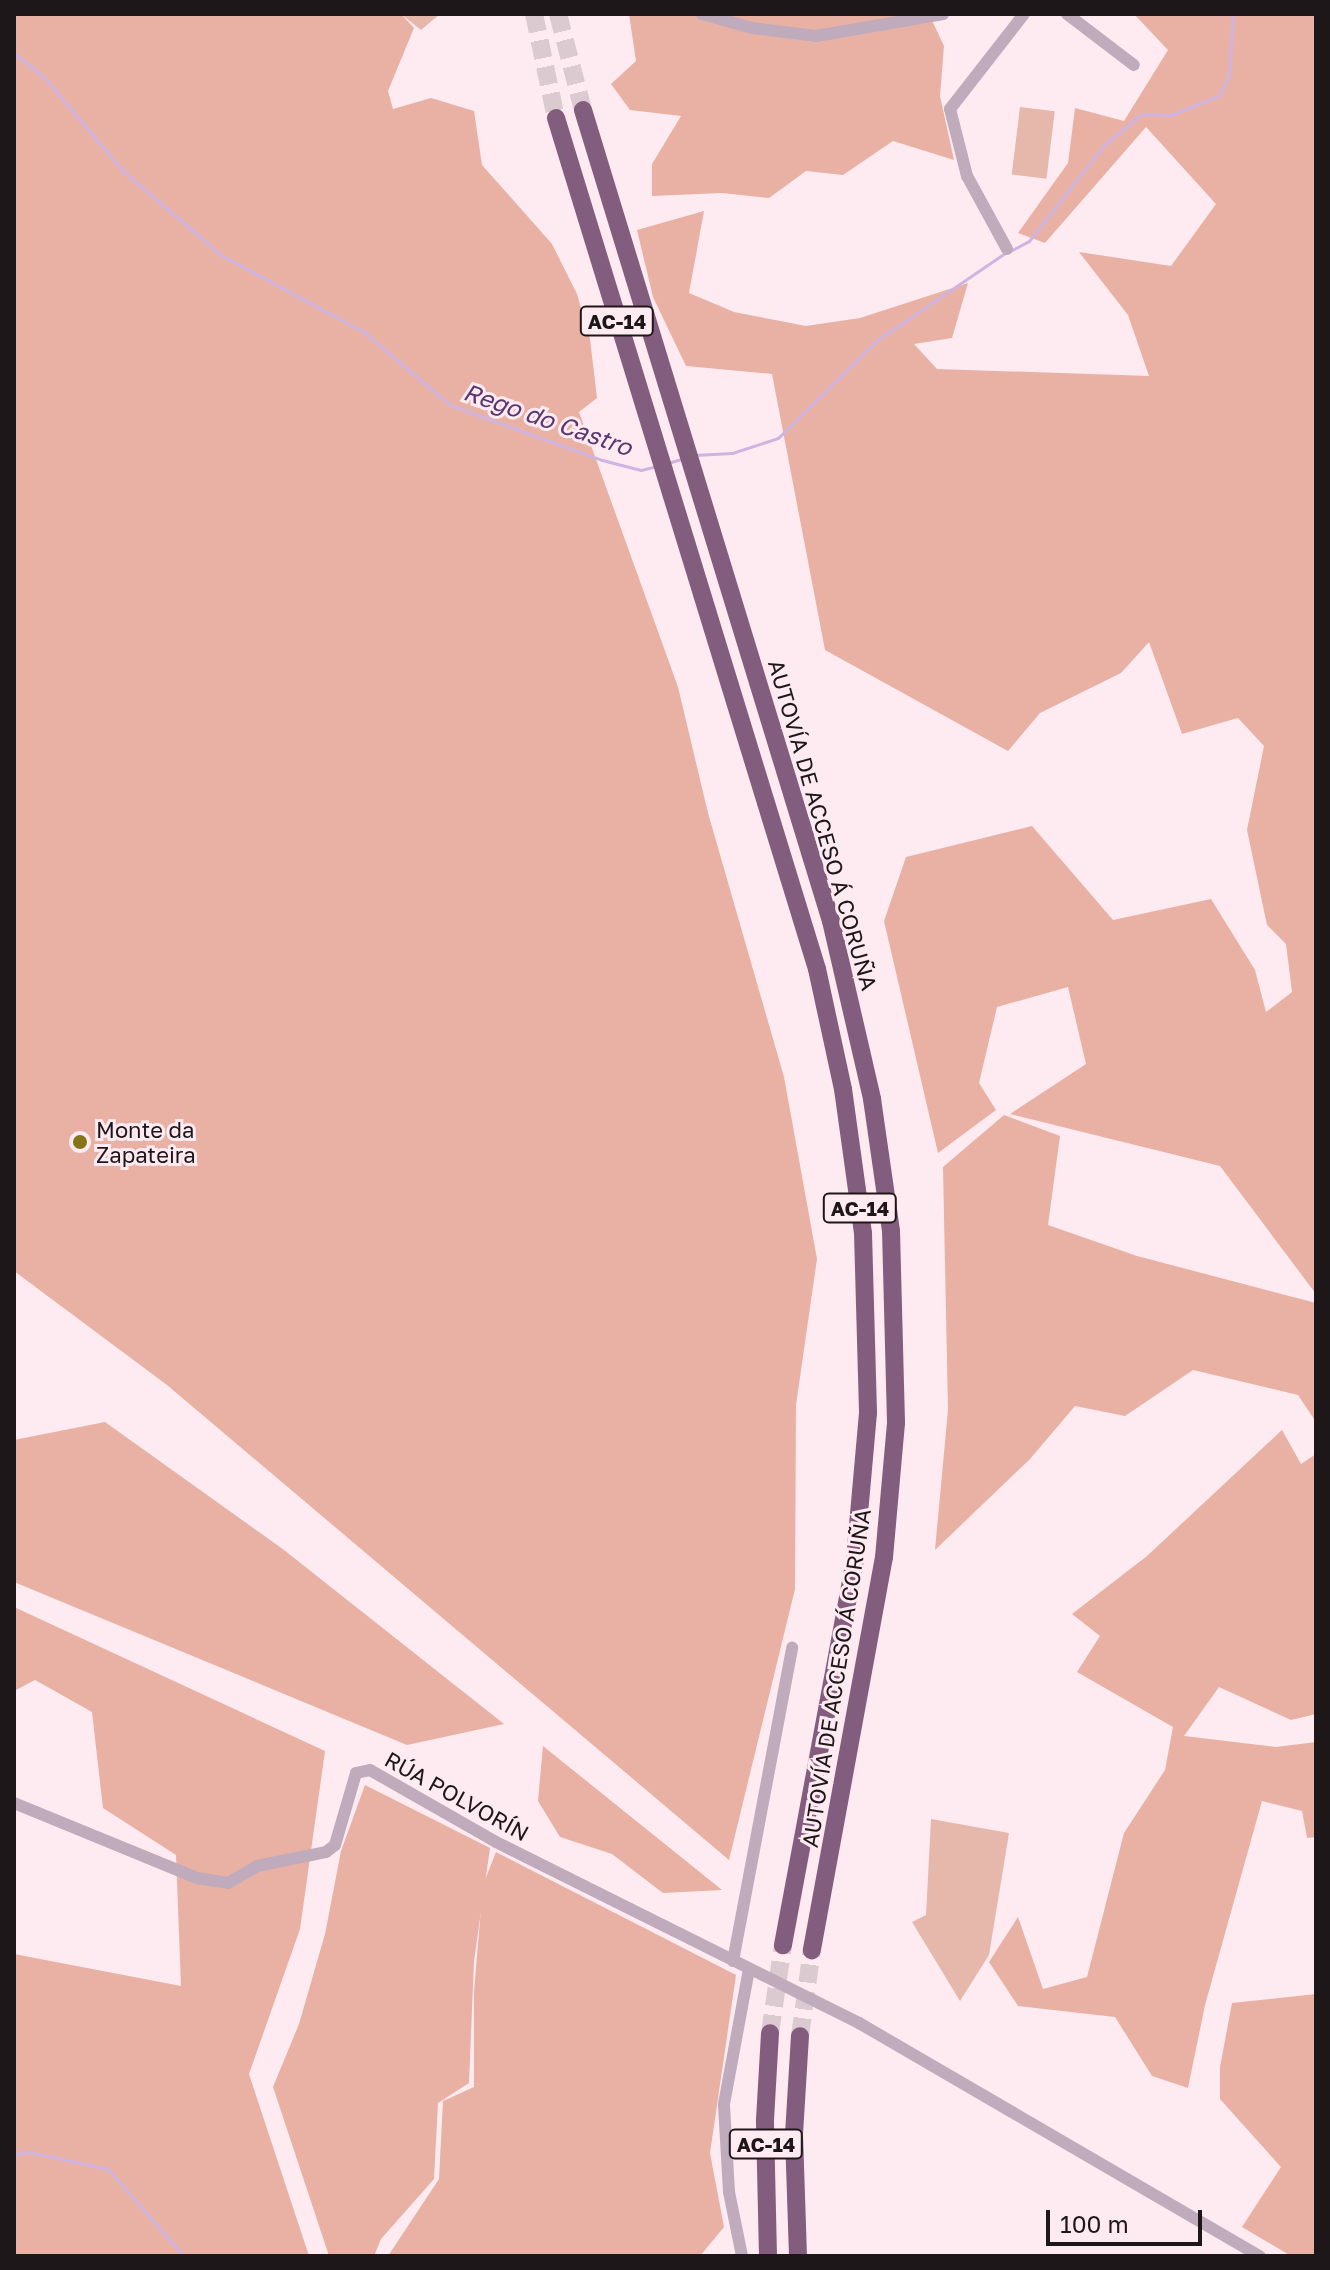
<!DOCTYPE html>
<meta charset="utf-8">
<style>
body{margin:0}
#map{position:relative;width:1330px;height:2270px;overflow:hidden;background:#feeaf1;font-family:"Golos Text",sans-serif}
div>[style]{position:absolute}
.green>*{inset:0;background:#e6b7ab;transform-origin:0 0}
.forest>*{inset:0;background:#e8b1a3}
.stream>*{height:3px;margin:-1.5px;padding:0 1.5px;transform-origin:1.5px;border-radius:1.5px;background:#cfb4e1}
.highway-tunnel>*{height:18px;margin-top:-9px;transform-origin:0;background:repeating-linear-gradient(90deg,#dccad1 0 18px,transparent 0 27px)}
.minor>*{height:12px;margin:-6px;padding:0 6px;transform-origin:6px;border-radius:6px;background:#bfabbb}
.highway>*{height:18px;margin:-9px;padding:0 9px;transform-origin:9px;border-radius:9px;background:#835d7d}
.dots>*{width:22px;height:22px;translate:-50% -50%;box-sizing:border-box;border:4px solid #feeaf1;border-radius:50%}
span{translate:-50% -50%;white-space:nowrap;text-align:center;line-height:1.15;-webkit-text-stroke:6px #feeaf1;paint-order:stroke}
.shield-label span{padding:2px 6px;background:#feeaf1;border:2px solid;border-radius:6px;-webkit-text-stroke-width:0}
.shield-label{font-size:20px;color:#1e171a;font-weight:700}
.street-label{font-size:22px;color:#1e171a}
.poi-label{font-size:22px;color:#1e171a}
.left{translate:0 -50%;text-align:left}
.water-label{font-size:24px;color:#5a376f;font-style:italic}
.frame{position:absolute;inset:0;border:16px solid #1e171a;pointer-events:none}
.scale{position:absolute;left:1046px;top:2210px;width:156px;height:36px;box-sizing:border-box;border:4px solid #1e171a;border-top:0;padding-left:10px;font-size:24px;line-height:28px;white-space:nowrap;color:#1e171a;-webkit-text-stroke:6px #feeaf1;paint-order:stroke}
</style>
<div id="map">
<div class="green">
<i style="clip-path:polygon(401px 14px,440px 14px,421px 30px)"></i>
<i style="left:1020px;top:107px;width:35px;height:68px;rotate:7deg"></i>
<i style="clip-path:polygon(931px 1819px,1009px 1833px,989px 1955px,960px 2001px,912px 1922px,926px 1915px)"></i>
</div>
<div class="forest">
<i style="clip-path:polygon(14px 14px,401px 14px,414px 28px,388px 91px,393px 109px,431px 98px,474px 111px,482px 165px,552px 244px,577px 294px,590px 339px,597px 398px,579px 412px,678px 687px,708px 813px,784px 1077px,817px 1259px,796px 1405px,795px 1589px,729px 1860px,167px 1385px,14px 1271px)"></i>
<i style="clip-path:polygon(629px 14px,929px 14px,944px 46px,940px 96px,954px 160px,893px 141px,843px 175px,806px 171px,769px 198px,722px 193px,652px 196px,652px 164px,681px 116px,630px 110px,611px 84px,636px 61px)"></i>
<i style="clip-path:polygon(1134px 14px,1316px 14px,1316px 1294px,1220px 1166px,1010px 1114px,1086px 1064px,1068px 987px,997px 1007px,979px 1083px,996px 1110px,938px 1153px,884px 921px,906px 857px,1032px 826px,1113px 920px,1211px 899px,1255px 970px,1266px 1012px,1292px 992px,1286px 944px,1267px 925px,1247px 830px,1264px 746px,1238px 718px,1182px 734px,1149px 642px,1121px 673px,1040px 713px,1008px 751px,825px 650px,772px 374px,686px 366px,653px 297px,637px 230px,704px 211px,689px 293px,734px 312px,806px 326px,860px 318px,968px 283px,952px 338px,914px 344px,937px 369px,1149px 376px,1128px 315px,1079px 252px,1171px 266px,1216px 204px,1146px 127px,1045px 243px,1018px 233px,1068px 163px,1075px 108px,1124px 121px,1168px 50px)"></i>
<i style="clip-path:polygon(1004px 1115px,1060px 1136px,1048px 1225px,1137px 1256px,1316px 1303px,1316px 1422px,1298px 1395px,1193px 1370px,1125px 1416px,1075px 1406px,1030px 1459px,935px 1550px,948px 1410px,943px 1167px)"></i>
<i style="clip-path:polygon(105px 1422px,284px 1550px,504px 1724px,407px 1745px,14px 1582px,14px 1440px)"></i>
<i style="clip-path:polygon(1282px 1430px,1301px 1464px,1316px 1454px,1316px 1714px,1291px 1720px,1219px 1687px,1184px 1736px,1276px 1747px,1316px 1742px,1316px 1837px,1307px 1838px,1302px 1811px,1262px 1801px,1205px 2005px,1188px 2088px,1152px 2076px,1115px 2017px,1018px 2006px,989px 1962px,1018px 1917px,1043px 1989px,1087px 1977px,1124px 1833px,1165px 1770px,1173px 1727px,1077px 1672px,1100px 1636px,1072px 1614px,1147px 1556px)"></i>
<i style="clip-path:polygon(14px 1607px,325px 1751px,300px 1929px,249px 2074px,309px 2256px,14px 2256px,14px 1954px,181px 1986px,176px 1855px,103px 1808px,92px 1712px,35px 1680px,14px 1691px)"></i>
<i style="clip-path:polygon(543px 1746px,722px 1890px,663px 1893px,612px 1854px,560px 1837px,538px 1801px)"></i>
<i style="clip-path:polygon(365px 1785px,490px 1848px,474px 1961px,469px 2083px,438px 2103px,434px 2179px,381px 2239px,374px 2256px,329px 2256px,273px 2087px,299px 2024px,325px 1934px,341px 1851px)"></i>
<i style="clip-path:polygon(496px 1852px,736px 1975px,710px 2153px,724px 2227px,700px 2256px,388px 2256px,439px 2179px,443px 2101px,474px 2087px,474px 1992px,483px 1885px)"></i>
<i style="clip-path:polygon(1316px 1994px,1316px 2256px,1291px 2256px,1242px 2227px,1281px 2167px,1220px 2099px,1220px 2067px,1232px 2003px)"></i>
</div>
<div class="stream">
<i style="left:14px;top:53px;width:40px;rotate:39deg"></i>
<i style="left:45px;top:78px;width:120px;rotate:50.1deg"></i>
<i style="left:122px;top:170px;width:130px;rotate:40.6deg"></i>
<i style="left:221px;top:255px;width:162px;rotate:28.3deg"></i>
<i style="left:364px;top:332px;width:113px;rotate:40.3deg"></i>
<i style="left:450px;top:405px;width:162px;rotate:19.9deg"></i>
<i style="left:602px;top:460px;width:40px;rotate:14.4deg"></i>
<i style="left:641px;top:470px;width:16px;rotate:-14deg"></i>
<i style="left:1012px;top:250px;width:19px;rotate:-28deg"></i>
<i style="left:1029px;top:241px;width:122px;rotate:-52deg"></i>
<i style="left:1104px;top:145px;width:49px;rotate:-39.2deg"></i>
<i style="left:1142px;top:114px;width:29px;rotate:2deg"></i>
<i style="left:1171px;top:115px;width:53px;rotate:-22.2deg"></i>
<i style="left:1220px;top:95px;width:23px;rotate:-67deg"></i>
<i style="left:1229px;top:74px;width:60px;rotate:-86.2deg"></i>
<i style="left:695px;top:455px;width:37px;rotate:-3deg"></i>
<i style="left:732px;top:453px;width:48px;rotate:-18.1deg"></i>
<i style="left:778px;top:438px;width:138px;rotate:-44.7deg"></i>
<i style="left:876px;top:341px;width:156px;rotate:-34.3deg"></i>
<i style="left:668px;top:463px;width:17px;rotate:-17deg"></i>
<i style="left:14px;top:2154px;width:15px;rotate:-8deg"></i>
<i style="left:29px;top:2152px;width:81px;rotate:12.1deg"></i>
<i style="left:108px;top:2169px;width:116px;rotate:48.9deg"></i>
</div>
<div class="highway-tunnel">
<i style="left:534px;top:14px;width:106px;rotate:78.1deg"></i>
<i style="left:558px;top:14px;width:99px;rotate:75.4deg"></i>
<i style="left:770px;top:2033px;width:89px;rotate:-81.6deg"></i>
<i style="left:800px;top:2036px;width:87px;rotate:-82.1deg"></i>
</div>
<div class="minor">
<i style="left:702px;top:14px;width:52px;rotate:15.6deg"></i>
<i style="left:752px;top:28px;width:64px;rotate:7.1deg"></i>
<i style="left:816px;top:36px;width:129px;rotate:-9.8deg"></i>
<i style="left:1067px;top:14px;width:84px;rotate:37.3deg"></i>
<i style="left:1007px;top:249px;width:83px;rotate:-118.7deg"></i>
<i style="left:967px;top:176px;width:69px;rotate:-104.2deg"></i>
<i style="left:950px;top:109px;width:120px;rotate:-52.1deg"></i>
<i style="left:14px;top:1803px;width:198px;rotate:22.3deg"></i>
<i style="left:197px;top:1878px;width:31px;rotate:9deg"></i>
<i style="left:228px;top:1883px;width:34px;rotate:-30deg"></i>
<i style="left:257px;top:1866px;width:70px;rotate:-11.5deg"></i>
<i style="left:326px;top:1852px;width:11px;rotate:-38deg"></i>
<i style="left:335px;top:1845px;width:75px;rotate:-73.7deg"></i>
<i style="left:356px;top:1773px;width:14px;rotate:-12deg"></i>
<i style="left:370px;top:1770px;width:145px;rotate:29.7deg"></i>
<i style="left:496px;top:1842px;width:406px;rotate:26.5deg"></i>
<i style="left:859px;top:2023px;width:464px;rotate:30.2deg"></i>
<i style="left:733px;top:1961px;width:319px;rotate:-79.3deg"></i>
<i style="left:742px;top:2256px;width:65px;rotate:-101.5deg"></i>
<i style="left:729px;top:2192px;width:88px;rotate:-93.3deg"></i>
<i style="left:724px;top:2104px;width:137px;rotate:-79.5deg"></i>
</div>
<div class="highway">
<i style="left:583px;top:110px;width:848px;rotate:73deg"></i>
<i style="left:831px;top:921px;width:183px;rotate:77deg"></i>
<i style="left:872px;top:1099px;width:133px;rotate:81.8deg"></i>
<i style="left:891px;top:1231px;width:192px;rotate:88.5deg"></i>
<i style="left:896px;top:1423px;width:135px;rotate:95.1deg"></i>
<i style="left:884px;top:1557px;width:400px;rotate:100.4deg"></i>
<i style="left:556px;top:118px;width:890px;rotate:72.95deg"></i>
<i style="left:817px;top:969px;width:123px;rotate:77.8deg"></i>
<i style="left:843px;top:1089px;width:145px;rotate:82.1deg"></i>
<i style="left:863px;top:1233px;width:180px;rotate:88.4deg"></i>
<i style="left:868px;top:1413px;width:148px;rotate:95.1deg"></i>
<i style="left:855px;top:1560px;width:392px;rotate:100.6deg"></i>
<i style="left:768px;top:2256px;width:136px;rotate:-91.3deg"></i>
<i style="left:765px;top:2120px;width:87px;rotate:-86.7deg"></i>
<i style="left:798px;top:2256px;width:122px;rotate:-91.9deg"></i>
<i style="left:794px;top:2134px;width:98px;rotate:-86.5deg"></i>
</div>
<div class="dots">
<i style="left:80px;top:1142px;background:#867518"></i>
</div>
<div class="shield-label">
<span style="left:617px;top:321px">AC-14</span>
<span style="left:860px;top:1208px">AC-14</span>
<span style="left:766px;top:2144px">AC-14</span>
</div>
<div class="street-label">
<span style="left:823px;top:825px;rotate:74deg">AUTOVÍA DE ACCESO Á CORUÑA</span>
<span style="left:836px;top:1678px;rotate:-81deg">AUTOVÍA DE ACCESO Á CORUÑA</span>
<span style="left:457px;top:1796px;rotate:29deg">RÚA POLVORÍN</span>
</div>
<div class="poi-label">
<span class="left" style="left:96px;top:1142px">Monte da<br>Zapateira</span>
</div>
<div class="water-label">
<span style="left:548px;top:419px;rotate:19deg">Rego do Castro</span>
</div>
<div class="frame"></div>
<div class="scale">100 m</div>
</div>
